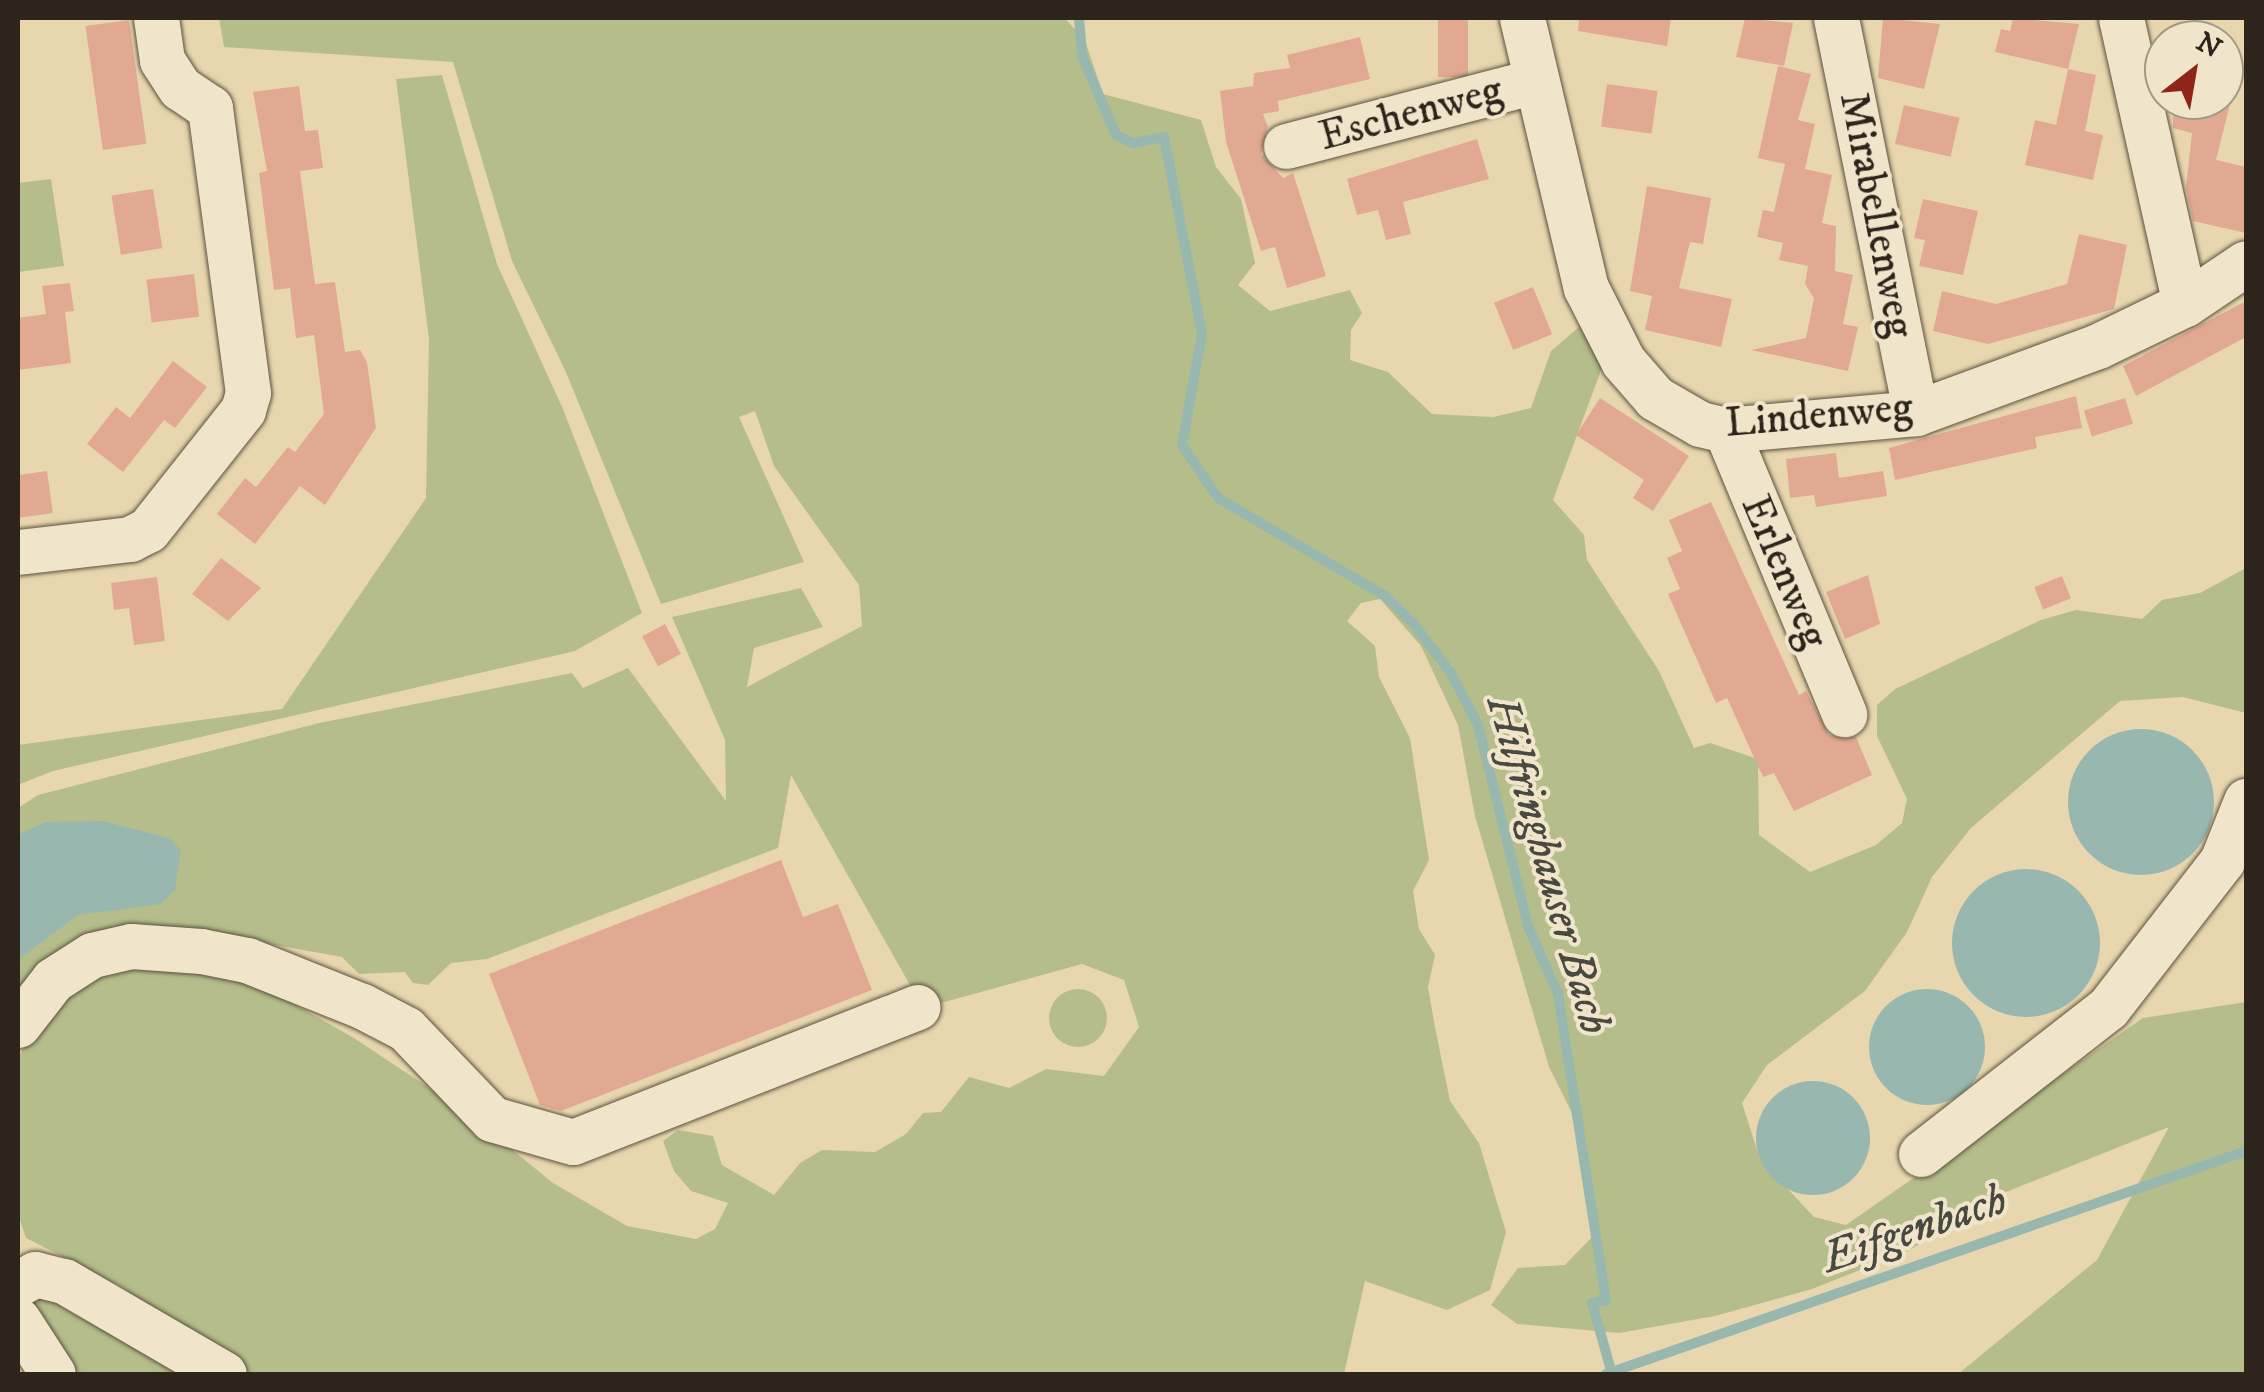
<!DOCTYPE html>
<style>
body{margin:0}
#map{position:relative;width:2264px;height:1392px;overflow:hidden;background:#e8d7ae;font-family:"IM FELL DW Pica",serif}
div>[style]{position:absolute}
.green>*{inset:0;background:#b5be8a}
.round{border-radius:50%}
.water>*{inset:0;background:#98b8af}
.stream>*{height:10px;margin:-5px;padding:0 5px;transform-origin:5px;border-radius:5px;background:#98b8af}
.building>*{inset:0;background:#e2a992;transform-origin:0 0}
.roads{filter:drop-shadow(0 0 2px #5c5240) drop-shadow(0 0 2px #5c5240)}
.minor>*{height:45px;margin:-22.5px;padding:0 22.5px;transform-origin:22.5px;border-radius:22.5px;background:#f0e5ca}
span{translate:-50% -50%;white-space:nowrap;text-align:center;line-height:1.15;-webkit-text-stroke:8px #f0e5ca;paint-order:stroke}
.street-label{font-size:42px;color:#2d251b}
.water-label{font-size:45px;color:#484a40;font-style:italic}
.frame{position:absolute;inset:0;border:20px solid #2d251b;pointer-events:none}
.north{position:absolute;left:2144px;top:20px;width:100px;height:100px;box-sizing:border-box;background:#f0e5ca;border:2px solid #a29884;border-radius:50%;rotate:31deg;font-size:28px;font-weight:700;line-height:40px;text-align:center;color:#2d251b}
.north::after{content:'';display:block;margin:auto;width:35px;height:45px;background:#8f2418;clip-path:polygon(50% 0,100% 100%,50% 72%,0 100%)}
</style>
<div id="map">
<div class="green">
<i style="clip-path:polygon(219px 18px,1065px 18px,1085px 41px,1103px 94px,1201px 120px,1216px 167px,1241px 199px,1255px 263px,1238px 285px,1270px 311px,1350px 290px,1362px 313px,1351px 330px,1350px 360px,1388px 372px,1432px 414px,1493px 417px,1531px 408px,1551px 351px,1586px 321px,1606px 357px,1553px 500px,1584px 535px,1587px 560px,1659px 671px,1694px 748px,1710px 743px,1758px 759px,1759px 835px,1810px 872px,1876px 845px,1902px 823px,1907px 799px,1877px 736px,1877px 705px,1895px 689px,2041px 620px,2076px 610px,2142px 619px,2162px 600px,2200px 593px,2246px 568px,2246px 713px,2183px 697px,2120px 701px,1971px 828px,1932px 877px,1907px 932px,1865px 991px,1767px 1065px,1742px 1103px,1760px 1159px,1814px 1217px,1846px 1225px,2143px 1018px,2246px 1002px,2246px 1374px,1958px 1374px,2097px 1260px,2169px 1127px,2006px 1192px,1908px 1251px,1812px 1289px,1715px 1316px,1619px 1333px,1517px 1324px,1491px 1305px,1518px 1268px,1565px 1265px,1598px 1231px,1583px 1135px,1549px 1067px,1475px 816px,1458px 725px,1421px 646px,1380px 599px,1361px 603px,1347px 621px,1375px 646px,1379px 677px,1410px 738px,1429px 860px,1413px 891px,1419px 929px,1435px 955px,1428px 987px,1435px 1027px,1450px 1101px,1479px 1143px,1506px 1232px,1490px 1290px,1447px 1310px,1365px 1281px,1344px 1374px,245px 1374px,161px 1322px,124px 1288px,26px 1238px,18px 1214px,18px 1058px,52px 1001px,100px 967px,135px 960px,209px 966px,254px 981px,354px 1038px,470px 1115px,553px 1183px,627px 1226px,696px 1239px,715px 1229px,728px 1203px,691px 1191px,674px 1171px,663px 1141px,678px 1130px,713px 1136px,722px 1165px,774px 1195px,800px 1163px,822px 1150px,875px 1152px,906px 1134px,923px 1113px,941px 1112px,969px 1077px,1009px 1088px,1046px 1069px,1104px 1076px,1139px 1027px,1124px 980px,1082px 964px,923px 1008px,791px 775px,778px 848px,487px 959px,451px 963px,428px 985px,413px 983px,405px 972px,359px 974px,342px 957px,224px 936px,122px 934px,100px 938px,57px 962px,18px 1003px,18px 808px,38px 795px,319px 723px,572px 673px,583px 688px,628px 668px,726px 801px,725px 740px,672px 617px,801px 588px,823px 627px,754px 648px,747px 687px,862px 626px,859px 585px,774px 466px,755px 411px,739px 417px,804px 562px,661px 604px,565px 370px,512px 261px,453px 62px,224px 47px)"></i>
<i style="clip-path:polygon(442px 75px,497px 264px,563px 409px,642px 613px,575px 651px,53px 771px,18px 785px,18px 745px,282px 709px,426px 498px,429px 339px,396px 79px)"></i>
<i style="clip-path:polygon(51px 179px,64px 266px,18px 272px,18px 183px)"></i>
<i class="round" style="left:1049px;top:989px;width:58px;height:58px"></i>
<i style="clip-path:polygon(40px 1290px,184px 1374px,65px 1374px,30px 1301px)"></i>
</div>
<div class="water">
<i class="round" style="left:2068px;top:729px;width:146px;height:146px"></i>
<i style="clip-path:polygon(102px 821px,169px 838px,181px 850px,175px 890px,161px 904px,78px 915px,18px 960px,18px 835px,45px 822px)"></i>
<i class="round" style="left:1952px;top:869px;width:148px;height:148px"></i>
<i class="round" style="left:1869px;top:989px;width:116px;height:116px"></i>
<i class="round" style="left:1756px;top:1081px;width:114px;height:114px"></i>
</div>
<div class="stream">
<i style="left:1079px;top:18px;width:38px;rotate:85deg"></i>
<i style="left:1082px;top:56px;width:86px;rotate:66.7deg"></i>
<i style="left:1116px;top:135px;width:19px;rotate:25deg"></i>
<i style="left:1133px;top:143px;width:32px;rotate:-11deg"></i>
<i style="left:1164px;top:137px;width:201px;rotate:79.1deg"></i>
<i style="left:1202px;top:334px;width:113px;rotate:100.2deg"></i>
<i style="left:1182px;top:445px;width:64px;rotate:55.8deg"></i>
<i style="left:1218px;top:498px;width:194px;rotate:30.4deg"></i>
<i style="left:1385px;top:596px;width:39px;rotate:44deg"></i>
<i style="left:1413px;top:623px;width:63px;rotate:52.8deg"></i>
<i style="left:1451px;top:673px;width:59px;rotate:62.6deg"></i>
<i style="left:1478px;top:725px;width:207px;rotate:76deg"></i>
<i style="left:1528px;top:926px;width:74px;rotate:66.2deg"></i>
<i style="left:1558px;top:994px;width:310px;rotate:81.1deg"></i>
<i style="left:1606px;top:1300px;width:14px;rotate:168deg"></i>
<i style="left:1592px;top:1303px;width:70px;rotate:74.2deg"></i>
<i style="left:1606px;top:1374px;width:678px;rotate:-19.21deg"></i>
</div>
<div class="building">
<i style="left:1438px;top:18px;width:30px;height:59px"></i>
<i style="clip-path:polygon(1579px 18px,1671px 18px,1667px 46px,1578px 31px)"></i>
<i style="clip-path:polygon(1745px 18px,1793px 23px,1784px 66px,1736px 57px)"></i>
<i style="clip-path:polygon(1883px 18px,1940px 24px,1924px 89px,1878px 78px)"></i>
<i style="clip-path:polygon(2013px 18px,2079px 24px,2068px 69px,1995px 52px,2001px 29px,2010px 31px)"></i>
<i style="left:129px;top:20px;width:125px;height:44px;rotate:82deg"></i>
<i style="clip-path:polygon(1360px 37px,1370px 79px,1278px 101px,1279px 111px,1263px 114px,1268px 127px,1261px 154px,1283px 178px,1293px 173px,1326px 276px,1287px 288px,1275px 247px,1261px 251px,1226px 142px,1220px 91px,1253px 86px,1254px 73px,1290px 68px,1287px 55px)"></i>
<i style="clip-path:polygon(1778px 66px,1811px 74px,1798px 120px,1815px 124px,1805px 169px,1832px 175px,1822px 223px,1836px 226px,1835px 271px,1853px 275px,1843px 324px,1858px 327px,1848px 371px,1751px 350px,1806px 338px,1814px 298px,1805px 284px,1808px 266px,1779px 260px,1783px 243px,1757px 237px,1763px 210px,1774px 212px,1785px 164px,1758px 158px)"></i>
<i style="clip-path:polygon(2068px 69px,2096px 75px,2085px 131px,2103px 135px,2093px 180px,2025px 165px,2035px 120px,2056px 125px)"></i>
<i style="left:1607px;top:84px;width:51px;height:43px;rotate:8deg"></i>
<i style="clip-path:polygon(299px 86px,305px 131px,318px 130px,323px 168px,300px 171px,315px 284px,335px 282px,345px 352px,360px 350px,367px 362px,376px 428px,325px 505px,300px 486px,255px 544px,217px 514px,245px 478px,256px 487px,288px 447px,295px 452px,324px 414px,314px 335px,296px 338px,290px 288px,274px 290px,259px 173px,267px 171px,253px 92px)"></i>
<i style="clip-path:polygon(2173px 100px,2231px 100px,2216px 160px,2246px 167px,2246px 233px,2193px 221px,2186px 187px,2192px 133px,2173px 128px)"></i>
<i style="left:1904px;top:105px;width:57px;height:40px;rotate:13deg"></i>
<i style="clip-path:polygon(1477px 139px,1489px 179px,1403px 202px,1411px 234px,1386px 240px,1378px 210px,1357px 215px,1347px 179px)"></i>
<i style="clip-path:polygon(1647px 186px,1711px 198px,1703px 244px,1690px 242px,1679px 288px,1732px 299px,1721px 347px,1645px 330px,1652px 296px,1630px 291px)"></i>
<i style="left:153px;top:189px;width:60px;height:42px;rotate:81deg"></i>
<i style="clip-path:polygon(1923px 199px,1978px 211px,1963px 275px,1919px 266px,1925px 240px,1914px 238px)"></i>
<i style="clip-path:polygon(2079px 234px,2127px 245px,2114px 309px,1988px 344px,1933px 331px,1942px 291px,1996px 304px,2067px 284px)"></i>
<i style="left:194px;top:274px;width:43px;height:48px;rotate:83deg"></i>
<i style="clip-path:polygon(70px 283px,74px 311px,65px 312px,71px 363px,18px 370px,18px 318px,46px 314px,42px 286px)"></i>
<i style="left:1533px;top:287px;width:51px;height:42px;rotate:68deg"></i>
<i style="clip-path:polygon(2246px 301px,2246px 337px,2136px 396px,2123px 366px)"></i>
<i style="clip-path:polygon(173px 361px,207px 387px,175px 428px,164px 420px,123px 472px,87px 444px,116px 407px,130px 418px)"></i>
<i style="clip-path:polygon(2076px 396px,2082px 428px,2035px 437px,2037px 448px,1895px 480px,1889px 448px)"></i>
<i style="clip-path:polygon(1600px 398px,1689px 456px,1653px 511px,1633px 498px,1644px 480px,1576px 435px)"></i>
<i style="left:2125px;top:398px;width:27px;height:43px;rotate:73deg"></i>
<i style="clip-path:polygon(1836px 453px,1839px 478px,1883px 471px,1887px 496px,1816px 507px,1814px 495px,1790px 498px,1786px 459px)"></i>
<i style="clip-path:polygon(47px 471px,53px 513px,18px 518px,18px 475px)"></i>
<i style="clip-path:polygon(1711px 502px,1799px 695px,1806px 691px,1829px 735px,1856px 737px,1872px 775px,1794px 811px,1774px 773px,1763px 777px,1727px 698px,1716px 703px,1668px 594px,1680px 589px,1667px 558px,1682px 551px,1669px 520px)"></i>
<i style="clip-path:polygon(221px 558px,261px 588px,228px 621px,192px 594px)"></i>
<i style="clip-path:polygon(1868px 575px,1880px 624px,1845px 639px,1826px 592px)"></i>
<i style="left:2062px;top:576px;width:24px;height:30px;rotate:68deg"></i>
<i style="clip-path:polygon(157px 577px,165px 641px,134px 645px,129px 608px,114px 610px,111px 583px)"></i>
<i style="left:665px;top:624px;width:34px;height:26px;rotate:62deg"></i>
<i style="clip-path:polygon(781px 860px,803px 917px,838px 904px,872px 990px,561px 1111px,540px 1105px,489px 974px)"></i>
</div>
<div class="roads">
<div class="minor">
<i style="left:1522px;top:18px;width:277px;rotate:76.7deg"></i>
<i style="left:1586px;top:288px;width:82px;rotate:63.1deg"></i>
<i style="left:1623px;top:361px;width:49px;rotate:49.1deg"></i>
<i style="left:1655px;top:398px;width:52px;rotate:30deg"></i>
<i style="left:1700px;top:424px;width:27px;rotate:13deg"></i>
<i style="left:1726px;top:430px;width:191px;rotate:-5.1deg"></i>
<i style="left:1916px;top:413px;width:194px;rotate:-20.2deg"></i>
<i style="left:2098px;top:346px;width:97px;rotate:-25.8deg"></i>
<i style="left:2185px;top:304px;width:73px;rotate:-33.9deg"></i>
<i style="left:1836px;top:18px;width:403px;rotate:78.6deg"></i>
<i style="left:2121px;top:18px;width:293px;rotate:77.4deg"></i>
<i style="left:1286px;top:146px;width:257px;rotate:-14.6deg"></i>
<i style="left:1726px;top:430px;width:308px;rotate:67.4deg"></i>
<i style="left:18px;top:552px;width:113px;rotate:-6.6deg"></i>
<i style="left:130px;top:539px;width:20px;rotate:-27deg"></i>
<i style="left:148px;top:530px;width:153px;rotate:-51.6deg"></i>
<i style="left:243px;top:410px;width:18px;rotate:-74deg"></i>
<i style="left:248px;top:393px;width:288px;rotate:-97.6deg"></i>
<i style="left:210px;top:108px;width:36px;rotate:-146deg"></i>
<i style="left:180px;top:88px;width:33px;rotate:-123deg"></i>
<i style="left:162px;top:60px;width:42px;rotate:-98.1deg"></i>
<i style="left:18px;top:1025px;width:57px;rotate:-52.1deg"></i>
<i style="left:53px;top:980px;width:46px;rotate:-32.7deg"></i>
<i style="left:92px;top:955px;width:40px;rotate:-13deg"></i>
<i style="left:131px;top:946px;width:70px;rotate:4.1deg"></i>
<i style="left:201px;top:951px;width:47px;rotate:11.1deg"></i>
<i style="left:247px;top:960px;width:124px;rotate:21.8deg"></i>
<i style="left:362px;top:1006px;width:50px;rotate:27.6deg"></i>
<i style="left:406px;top:1029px;width:124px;rotate:46.3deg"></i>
<i style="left:492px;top:1119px;width:84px;rotate:15.9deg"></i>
<i style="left:573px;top:1142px;width:370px;rotate:-21.4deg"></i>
<i style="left:1921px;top:1154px;width:237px;rotate:-38deg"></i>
<i style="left:2108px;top:1008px;width:186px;rotate:-52.2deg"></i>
<i style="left:2222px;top:861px;width:65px;rotate:-68.2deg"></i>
<i style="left:18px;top:1284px;width:20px;rotate:-30deg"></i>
<i style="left:35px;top:1274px;width:30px;rotate:14deg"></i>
<i style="left:64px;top:1281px;width:185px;rotate:30.2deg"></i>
<i style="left:18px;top:1320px;width:64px;rotate:57.1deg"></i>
</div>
</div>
<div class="street-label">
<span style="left:1411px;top:114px;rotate:-15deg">Eschenweg</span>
<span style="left:1876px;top:215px;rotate:79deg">Mirabellenweg</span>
<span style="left:1819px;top:416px;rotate:-5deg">Lindenweg</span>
<span style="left:1784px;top:572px;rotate:67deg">Erlenweg</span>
</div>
<div class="water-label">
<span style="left:1547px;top:865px;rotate:74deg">Hilfringhauser Bach</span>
<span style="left:1915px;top:1230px;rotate:-19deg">Eifgenbach</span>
</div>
<div class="frame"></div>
<div class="north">N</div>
</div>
